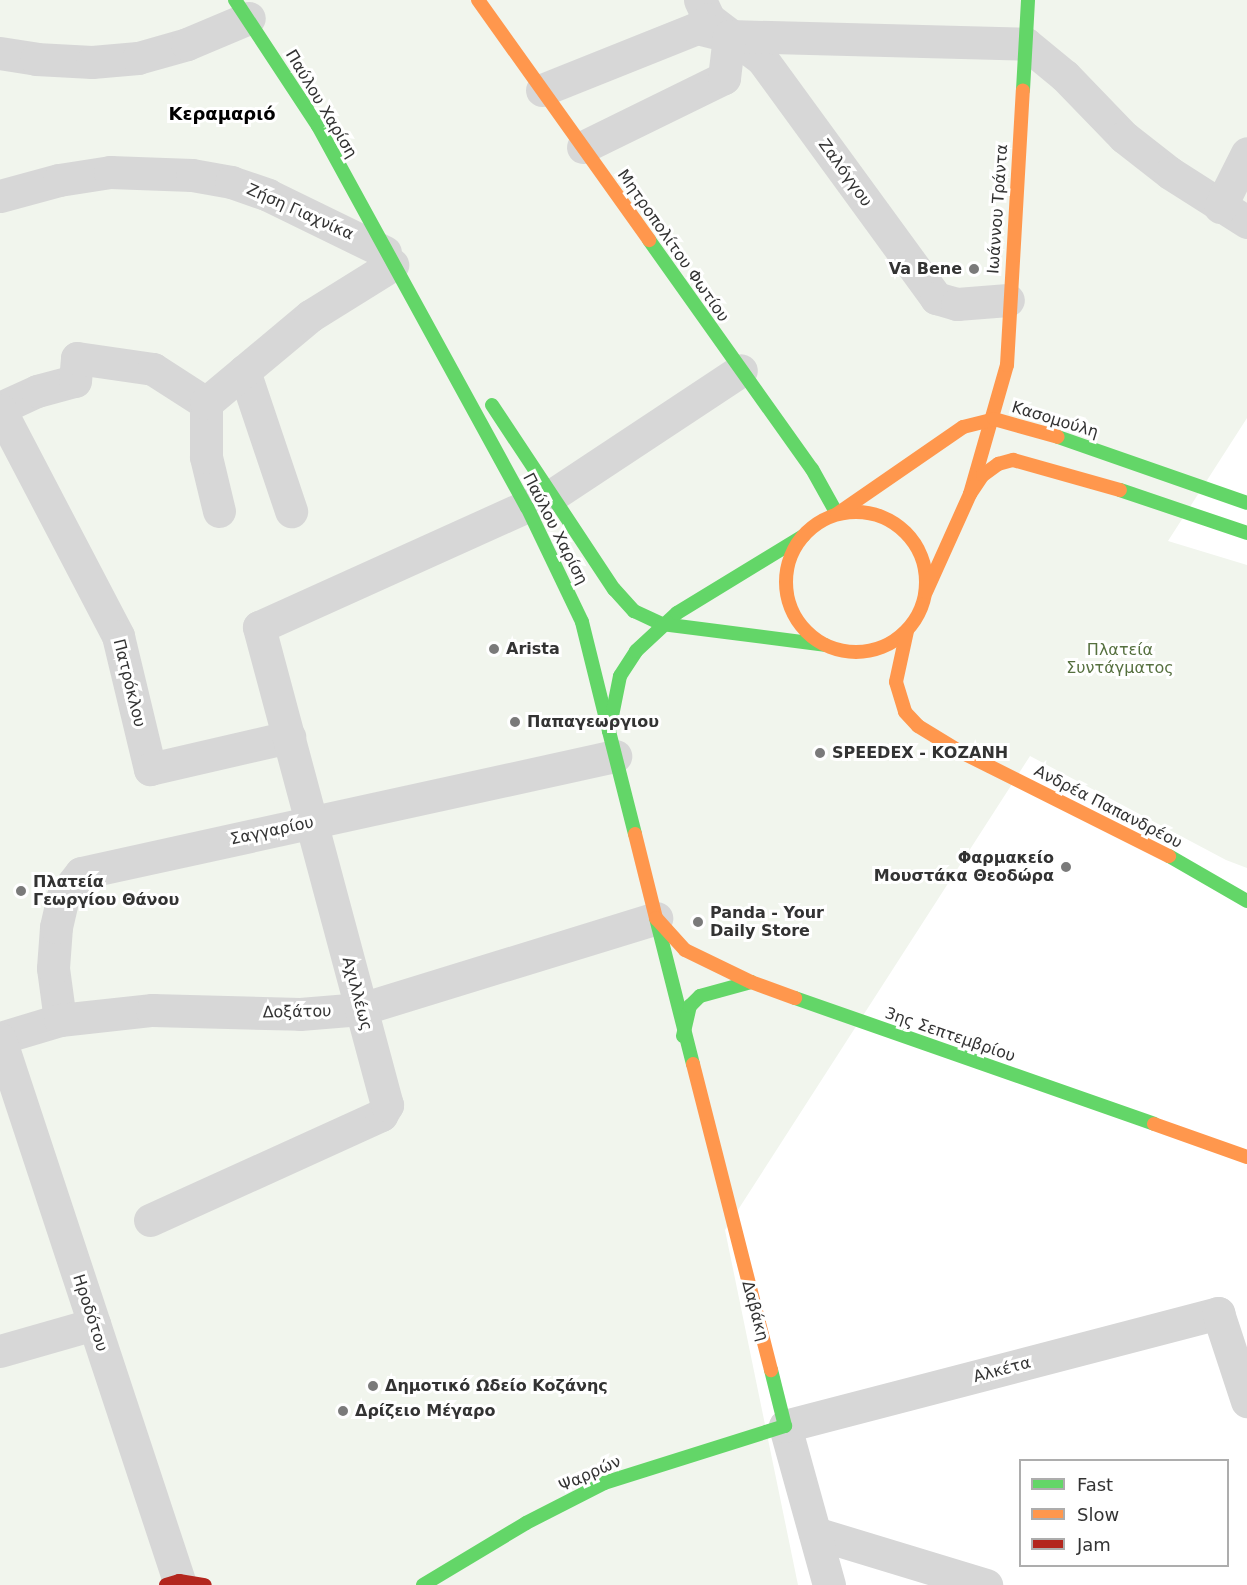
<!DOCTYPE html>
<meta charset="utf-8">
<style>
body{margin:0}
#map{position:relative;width:1247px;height:1585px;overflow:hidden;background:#fff;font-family:"DejaVu Sans",sans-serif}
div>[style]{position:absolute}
.green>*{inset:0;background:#f1f5ed}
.street>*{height:33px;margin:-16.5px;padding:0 16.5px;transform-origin:16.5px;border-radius:16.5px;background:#d7d7d7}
.fast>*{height:14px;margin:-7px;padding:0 7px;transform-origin:7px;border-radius:7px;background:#63d668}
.slow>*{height:14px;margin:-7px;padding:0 7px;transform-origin:7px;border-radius:7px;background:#ff974d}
.slow>.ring{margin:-7px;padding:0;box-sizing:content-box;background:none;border:14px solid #ff974d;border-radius:50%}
.jam>*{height:14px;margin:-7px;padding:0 7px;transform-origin:7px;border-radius:7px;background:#b3261e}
.dots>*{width:16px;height:16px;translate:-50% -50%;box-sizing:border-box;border:3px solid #fff;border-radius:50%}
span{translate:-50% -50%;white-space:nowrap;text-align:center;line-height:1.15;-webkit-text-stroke:6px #fff;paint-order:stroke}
.street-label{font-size:16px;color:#333}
.poi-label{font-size:16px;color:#333;font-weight:700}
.right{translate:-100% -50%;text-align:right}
.left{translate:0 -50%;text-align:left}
.park-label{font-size:16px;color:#56703f}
.neighbourhood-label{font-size:18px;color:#000;font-weight:700}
.legend{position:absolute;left:1019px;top:1459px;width:210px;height:108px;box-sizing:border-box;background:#fff;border:2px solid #adadad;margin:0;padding:8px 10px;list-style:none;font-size:18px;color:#333}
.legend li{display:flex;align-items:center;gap:12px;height:30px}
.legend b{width:30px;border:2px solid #adadad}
</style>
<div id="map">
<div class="green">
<i style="clip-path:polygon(0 0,1247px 0,1247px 418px,1168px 541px,1247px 565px,1247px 868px,1226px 860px,1030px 756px,725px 1230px,798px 1585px,0 1585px)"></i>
</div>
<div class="street">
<i style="left:700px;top:0;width:21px;rotate:65deg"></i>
<i style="left:709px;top:19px;width:66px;rotate:37deg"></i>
<i style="left:762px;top:59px;width:296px;rotate:53.9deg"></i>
<i style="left:936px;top:298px;width:22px;rotate:16deg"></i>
<i style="left:957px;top:304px;width:51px;rotate:-4.5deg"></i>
<i style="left:0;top:53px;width:36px;rotate:9deg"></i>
<i style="left:36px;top:59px;width:56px;rotate:3.1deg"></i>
<i style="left:92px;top:62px;width:46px;rotate:-5deg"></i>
<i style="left:138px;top:58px;width:51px;rotate:-15.9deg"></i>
<i style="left:187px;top:44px;width:67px;rotate:-22.8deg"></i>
<i style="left:542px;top:90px;width:167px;rotate:-21.8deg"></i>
<i style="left:697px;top:28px;width:33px;rotate:14deg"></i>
<i style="left:729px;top:36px;width:297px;rotate:1.5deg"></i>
<i style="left:1026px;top:44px;width:50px;rotate:39.4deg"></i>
<i style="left:1065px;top:76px;width:85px;rotate:46deg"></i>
<i style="left:1124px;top:137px;width:58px;rotate:38deg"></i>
<i style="left:1170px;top:173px;width:91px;rotate:32.5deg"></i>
<i style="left:583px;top:147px;width:157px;rotate:-26.1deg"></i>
<i style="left:724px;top:78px;width:42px;rotate:-83.2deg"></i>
<i style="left:0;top:196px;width:61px;rotate:-15.2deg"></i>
<i style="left:59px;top:180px;width:52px;rotate:-8.9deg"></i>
<i style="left:110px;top:172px;width:82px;rotate:2.1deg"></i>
<i style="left:192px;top:175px;width:40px;rotate:10deg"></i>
<i style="left:231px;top:182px;width:39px;rotate:19deg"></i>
<i style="left:268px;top:195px;width:130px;rotate:26deg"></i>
<i style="left:1220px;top:207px;width:60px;rotate:-63.4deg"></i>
<i style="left:244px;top:371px;width:148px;rotate:71.4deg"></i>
<i style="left:0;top:408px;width:41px;rotate:-24.7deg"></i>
<i style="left:37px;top:391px;width:39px;rotate:-15deg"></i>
<i style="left:75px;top:381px;width:23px;rotate:-85deg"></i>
<i style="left:77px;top:358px;width:77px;rotate:8.2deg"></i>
<i style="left:153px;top:369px;width:63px;rotate:32.7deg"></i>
<i style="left:0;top:410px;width:255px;rotate:62.4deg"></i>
<i style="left:118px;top:636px;width:137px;rotate:76.5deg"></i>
<i style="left:150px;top:769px;width:143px;rotate:-13deg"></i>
<i style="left:219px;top:511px;width:56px;rotate:-103.5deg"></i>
<i style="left:206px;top:457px;width:54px;rotate:-90deg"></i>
<i style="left:206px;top:403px;width:136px;rotate:-39.9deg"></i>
<i style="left:310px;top:316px;width:97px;rotate:-31.9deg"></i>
<i style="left:60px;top:1020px;width:52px;rotate:-97.7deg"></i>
<i style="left:53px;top:968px;width:41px;rotate:-85.8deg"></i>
<i style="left:56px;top:927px;width:32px;rotate:-77deg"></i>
<i style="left:63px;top:896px;width:29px;rotate:-52deg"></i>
<i style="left:81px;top:873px;width:547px;rotate:-12.36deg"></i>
<i style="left:0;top:1038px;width:63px;rotate:-16.7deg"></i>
<i style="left:60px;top:1020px;width:93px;rotate:-6.2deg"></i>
<i style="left:152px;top:1010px;width:148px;rotate:1.5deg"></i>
<i style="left:300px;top:1014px;width:61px;rotate:-4.7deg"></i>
<i style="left:361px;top:1009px;width:309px;rotate:-17.1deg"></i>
<i style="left:0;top:1039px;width:571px;rotate:71.72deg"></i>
<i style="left:150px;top:1220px;width:254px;rotate:-24.4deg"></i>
<i style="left:381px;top:1115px;width:12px;rotate:-59deg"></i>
<i style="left:387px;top:1105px;width:495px;rotate:-105deg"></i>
<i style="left:259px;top:627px;width:324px;rotate:-24.3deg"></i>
<i style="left:554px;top:494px;width:224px;rotate:-33.5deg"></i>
<i style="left:0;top:1351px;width:98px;rotate:-16deg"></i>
<i style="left:815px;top:1533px;width:179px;rotate:16.9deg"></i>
<i style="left:829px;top:1585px;width:165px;rotate:-105.5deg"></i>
<i style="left:785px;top:1426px;width:448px;rotate:-14.6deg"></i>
<i style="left:1218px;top:1313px;width:93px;rotate:71.8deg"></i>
</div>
<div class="fast">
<i style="left:235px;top:0;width:151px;rotate:56.6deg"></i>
<i style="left:318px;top:126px;width:435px;rotate:61.3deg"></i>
<i style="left:527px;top:507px;width:127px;rotate:64.4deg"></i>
<i style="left:582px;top:622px;width:112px;rotate:76.1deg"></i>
<i style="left:1023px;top:90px;width:90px;rotate:-86.8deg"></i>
<i style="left:649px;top:240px;width:281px;rotate:54.6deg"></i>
<i style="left:812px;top:469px;width:51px;rotate:60.9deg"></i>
<i style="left:492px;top:405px;width:221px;rotate:56.5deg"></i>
<i style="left:614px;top:589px;width:30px;rotate:48deg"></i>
<i style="left:634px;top:611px;width:31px;rotate:25deg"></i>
<i style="left:662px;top:624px;width:164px;rotate:7.3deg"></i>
<i style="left:1058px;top:437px;width:200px;rotate:19.2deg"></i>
<i style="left:1120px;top:490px;width:134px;rotate:18.7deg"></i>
<i style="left:635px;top:834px;width:106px;rotate:-104.2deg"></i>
<i style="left:609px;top:731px;width:56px;rotate:-78.7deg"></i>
<i style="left:620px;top:676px;width:30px;rotate:-57deg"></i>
<i style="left:636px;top:651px;width:56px;rotate:-42.8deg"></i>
<i style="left:677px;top:613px;width:148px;rotate:-31.4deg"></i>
<i style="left:1169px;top:856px;width:90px;rotate:30deg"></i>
<i style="left:656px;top:918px;width:151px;rotate:75.8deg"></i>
<i style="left:795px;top:998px;width:380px;rotate:19.3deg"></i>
<i style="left:683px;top:1036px;width:31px;rotate:-77deg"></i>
<i style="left:690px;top:1006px;width:14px;rotate:-45deg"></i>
<i style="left:700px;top:996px;width:53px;rotate:-15.4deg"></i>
<i style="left:423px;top:1585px;width:120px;rotate:-31deg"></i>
<i style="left:526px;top:1523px;width:88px;rotate:-27.1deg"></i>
<i style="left:604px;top:1483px;width:190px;rotate:-17.5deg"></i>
<i style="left:785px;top:1426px;width:58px;rotate:-104deg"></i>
</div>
<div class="slow">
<i style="left:478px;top:0;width:295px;rotate:54.5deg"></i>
<i style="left:970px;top:494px;width:134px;rotate:-74deg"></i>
<i style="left:1007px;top:365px;width:275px;rotate:-86.7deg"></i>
<i class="ring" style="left:786px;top:512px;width:126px;height:126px"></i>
<i style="left:837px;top:514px;width:153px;rotate:-34.6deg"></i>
<i style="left:963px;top:427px;width:32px;rotate:-14deg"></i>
<i style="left:994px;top:419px;width:66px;rotate:15.7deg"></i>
<i style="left:926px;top:592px;width:107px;rotate:-65.8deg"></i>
<i style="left:970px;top:494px;width:23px;rotate:-56deg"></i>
<i style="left:983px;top:475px;width:19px;rotate:-36deg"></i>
<i style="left:998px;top:464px;width:16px;rotate:-15deg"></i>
<i style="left:1013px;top:460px;width:111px;rotate:15.7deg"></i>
<i style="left:907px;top:631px;width:52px;rotate:102.2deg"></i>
<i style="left:896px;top:682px;width:31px;rotate:73deg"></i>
<i style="left:905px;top:712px;width:19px;rotate:47deg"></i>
<i style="left:918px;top:726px;width:48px;rotate:31.4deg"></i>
<i style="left:959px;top:751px;width:235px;rotate:26.6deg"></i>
<i style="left:635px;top:834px;width:87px;rotate:76deg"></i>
<i style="left:656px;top:918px;width:43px;rotate:47.8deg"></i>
<i style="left:685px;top:950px;width:73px;rotate:25.9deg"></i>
<i style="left:751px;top:982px;width:47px;rotate:20deg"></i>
<i style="left:693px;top:1064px;width:316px;rotate:75.7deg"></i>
<i style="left:1154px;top:1124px;width:99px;rotate:19.5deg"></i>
</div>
<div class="jam">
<i style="left:166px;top:1585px;width:14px;rotate:-17deg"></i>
<i style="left:179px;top:1581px;width:26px;rotate:9deg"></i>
</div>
<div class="dots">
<i style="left:974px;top:269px;background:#7a7a7a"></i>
<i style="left:494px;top:649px;background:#7a7a7a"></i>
<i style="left:515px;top:722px;background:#7a7a7a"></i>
<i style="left:820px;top:753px;background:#7a7a7a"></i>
<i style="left:1066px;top:867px;background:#7a7a7a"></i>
<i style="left:21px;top:891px;background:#7a7a7a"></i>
<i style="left:698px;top:922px;background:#7a7a7a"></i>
<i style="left:373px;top:1386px;background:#7a7a7a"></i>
<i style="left:343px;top:1411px;background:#7a7a7a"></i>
</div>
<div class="street-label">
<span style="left:321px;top:104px;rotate:59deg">Παύλου Χαρίση</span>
<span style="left:845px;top:173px;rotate:54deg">Ζαλόγγου</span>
<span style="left:998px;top:209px;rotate:-86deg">Ιωάννου Τράντα</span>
<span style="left:300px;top:212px;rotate:24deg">Ζήση Γιαχνίκα</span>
<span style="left:673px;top:246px;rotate:55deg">Μητροπολίτου Φωτίου</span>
<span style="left:1055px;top:420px;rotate:17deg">Κασομούλη</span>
<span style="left:555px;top:529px;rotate:63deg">Παύλου Χαρίση</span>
<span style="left:129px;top:683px;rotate:76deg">Πατρόκλου</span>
<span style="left:1108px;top:807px;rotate:27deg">Ανδρέα Παπανδρέου</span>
<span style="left:272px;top:831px;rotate:-12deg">Σαγγαρίου</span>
<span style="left:357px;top:994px;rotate:75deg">Αχιλλέως</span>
<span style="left:297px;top:1012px;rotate:-1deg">Δοξάτου</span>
<span style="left:950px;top:1035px;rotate:19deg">3ης Σεπτεμβρίου</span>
<span style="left:755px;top:1311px;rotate:75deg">Δαβάκη</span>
<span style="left:90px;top:1313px;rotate:72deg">Ηροδότου</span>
<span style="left:1002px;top:1370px;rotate:-15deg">Αλκέτα</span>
<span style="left:590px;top:1474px;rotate:-24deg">Ψαρρών</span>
</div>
<div class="poi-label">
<span class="right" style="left:962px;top:269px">Va Bene</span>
<span class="left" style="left:506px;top:649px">Arista</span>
<span class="left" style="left:527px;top:722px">Παπαγεωργιου</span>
<span class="left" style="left:832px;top:753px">SPEEDEX - ΚΟΖΑΝΗ</span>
<span class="right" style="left:1054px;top:867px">Φαρμακείο<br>Μουστάκα Θεοδώρα</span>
<span class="left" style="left:33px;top:891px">Πλατεία<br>Γεωργίου Θάνου</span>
<span class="left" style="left:710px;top:922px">Panda - Your<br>Daily Store</span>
<span class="left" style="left:385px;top:1386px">Δημοτικό Ωδείο Κοζάνης</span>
<span class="left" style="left:355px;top:1411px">Δρίζειο Μέγαρο</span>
</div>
<div class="park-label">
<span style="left:1120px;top:659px">Πλατεία<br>Συντάγματος</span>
</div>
<div class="neighbourhood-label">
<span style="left:222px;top:114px">Κεραμαριό</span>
</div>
<ul class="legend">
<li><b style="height:8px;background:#63d668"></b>Fast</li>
<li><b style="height:8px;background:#ff974d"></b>Slow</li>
<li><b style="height:8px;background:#b3261e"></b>Jam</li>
</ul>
</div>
